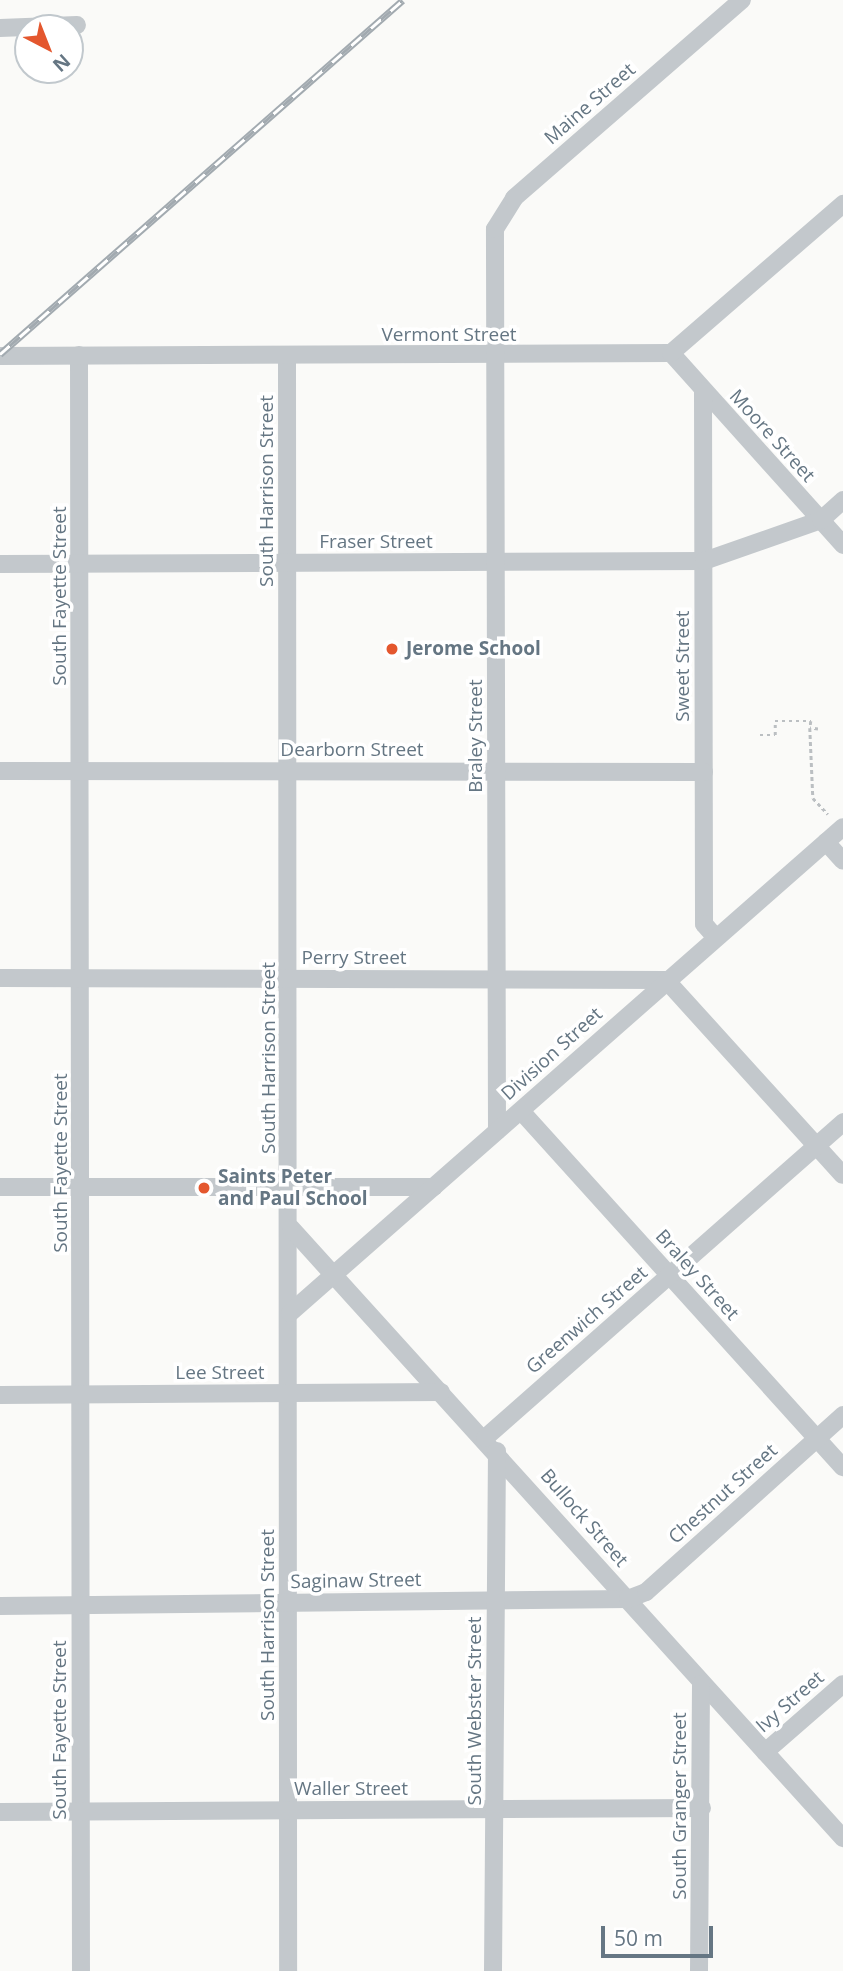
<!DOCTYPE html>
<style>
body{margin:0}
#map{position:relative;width:843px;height:1971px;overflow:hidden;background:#fafaf8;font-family:"Open Sans",sans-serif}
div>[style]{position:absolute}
.path>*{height:2.5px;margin-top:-1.25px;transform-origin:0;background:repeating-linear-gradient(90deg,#bbbfc2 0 3.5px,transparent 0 7px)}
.minor>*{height:18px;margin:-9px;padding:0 9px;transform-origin:9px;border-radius:9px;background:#c3c8cc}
.rail>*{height:7px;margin-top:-3.5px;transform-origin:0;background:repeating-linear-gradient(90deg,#fff 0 13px,#a2aab0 0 26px);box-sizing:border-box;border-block:2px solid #a2aab0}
.dots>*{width:19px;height:19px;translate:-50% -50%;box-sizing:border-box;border:4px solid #fff;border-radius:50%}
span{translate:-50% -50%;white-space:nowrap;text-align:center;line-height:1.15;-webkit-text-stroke:7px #fff;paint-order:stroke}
.street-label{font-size:19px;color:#657683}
.poi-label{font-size:19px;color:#657683;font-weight:700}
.left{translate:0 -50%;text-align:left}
.north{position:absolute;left:14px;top:14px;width:70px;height:70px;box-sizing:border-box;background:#fff;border:2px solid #c1c8cd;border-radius:50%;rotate:138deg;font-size:19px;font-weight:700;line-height:28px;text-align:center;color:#657683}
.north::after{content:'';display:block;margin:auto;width:24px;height:32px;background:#e4572e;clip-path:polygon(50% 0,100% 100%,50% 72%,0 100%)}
.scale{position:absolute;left:601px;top:1926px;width:112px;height:32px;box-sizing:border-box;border:4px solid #657683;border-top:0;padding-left:9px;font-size:21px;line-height:24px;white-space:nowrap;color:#657683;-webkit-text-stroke:5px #fff;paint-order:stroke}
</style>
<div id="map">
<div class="path">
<i style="left:818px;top:729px;width:8px;rotate:-173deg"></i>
<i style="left:810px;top:728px;width:70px;rotate:87.5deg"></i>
<i style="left:813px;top:798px;width:22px;rotate:47deg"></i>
<i style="left:760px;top:735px;width:15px"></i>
<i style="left:775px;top:735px;width:14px;rotate:-90deg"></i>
<i style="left:775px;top:721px;width:36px"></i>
<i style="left:811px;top:721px;width:7px;rotate:98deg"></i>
</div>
<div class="minor">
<i style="left:0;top:28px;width:77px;rotate:-2.2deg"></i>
<i style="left:671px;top:353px;width:258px;rotate:48.1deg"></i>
<i style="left:79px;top:355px;width:1616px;rotate:89.93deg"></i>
<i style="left:287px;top:355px;width:1616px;rotate:89.96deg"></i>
<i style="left:0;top:356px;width:671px;rotate:-0.26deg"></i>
<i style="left:671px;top:353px;width:228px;rotate:-40.9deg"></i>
<i style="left:703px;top:391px;width:533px;rotate:89.89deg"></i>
<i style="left:704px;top:924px;width:18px;rotate:49deg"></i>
<i style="left:0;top:564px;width:704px;rotate:-0.24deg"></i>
<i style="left:704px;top:561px;width:124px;rotate:-19.3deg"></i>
<i style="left:821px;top:520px;width:30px;rotate:-42deg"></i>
<i style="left:0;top:771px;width:704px;rotate:0.08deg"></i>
<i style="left:826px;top:842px;width:25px;rotate:48deg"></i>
<i style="left:0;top:978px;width:666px;rotate:0.17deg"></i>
<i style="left:666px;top:980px;width:263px;rotate:47.8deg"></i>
<i style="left:521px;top:1111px;width:480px;rotate:47.9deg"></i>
<i style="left:497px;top:1131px;width:902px;rotate:-90.13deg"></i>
<i style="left:495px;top:229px;width:36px;rotate:-58deg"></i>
<i style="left:514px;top:198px;width:302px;rotate:-41deg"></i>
<i style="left:0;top:1187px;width:434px"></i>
<i style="left:291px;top:1228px;width:823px;rotate:47.86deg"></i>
<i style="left:290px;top:1313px;width:736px;rotate:-41.31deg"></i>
<i style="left:0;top:1395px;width:441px;rotate:-0.4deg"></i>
<i style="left:485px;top:1438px;width:478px;rotate:-41.4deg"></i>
<i style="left:0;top:1606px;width:628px;rotate:-0.64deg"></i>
<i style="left:628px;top:1599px;width:19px;rotate:-21deg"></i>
<i style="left:646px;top:1592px;width:265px;rotate:-41.9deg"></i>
<i style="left:765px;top:1752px;width:103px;rotate:-41.1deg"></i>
<i style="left:0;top:1812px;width:702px;rotate:-0.33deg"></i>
<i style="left:493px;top:1971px;width:520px;rotate:-89.56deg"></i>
<i style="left:699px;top:1971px;width:287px;rotate:-89.6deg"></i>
</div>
<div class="rail">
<i style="left:0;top:354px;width:536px;rotate:-41.3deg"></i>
</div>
<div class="dots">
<i style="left:392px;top:649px;background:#e4572e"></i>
<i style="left:204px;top:1188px;background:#e4572e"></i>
</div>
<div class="street-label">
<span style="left:590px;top:104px;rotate:-41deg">Maine Street</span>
<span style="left:449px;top:335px">Vermont Street</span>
<span style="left:772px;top:436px;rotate:48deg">Moore Street</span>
<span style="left:267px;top:491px;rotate:-90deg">South Harrison Street</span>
<span style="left:376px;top:542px">Fraser Street</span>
<span style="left:60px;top:596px;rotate:-90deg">South Fayette Street</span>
<span style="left:683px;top:666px;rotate:-90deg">Sweet Street</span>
<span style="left:476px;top:736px;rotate:-90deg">Braley Street</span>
<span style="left:352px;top:750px">Dearborn Street</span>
<span style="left:354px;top:958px">Perry Street</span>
<span style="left:552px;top:1054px;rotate:-42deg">Division Street</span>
<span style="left:269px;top:1058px;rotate:-90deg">South Harrison Street</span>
<span style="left:61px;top:1163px;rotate:-90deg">South Fayette Street</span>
<span style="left:697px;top:1275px;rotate:48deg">Braley Street</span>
<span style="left:587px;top:1320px;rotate:-41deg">Greenwich Street</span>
<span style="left:220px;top:1373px">Lee Street</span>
<span style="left:723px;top:1494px;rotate:-42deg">Chestnut Street</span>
<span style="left:584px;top:1518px;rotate:49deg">Bullock Street</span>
<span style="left:356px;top:1581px;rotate:-1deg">Saginaw Street</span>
<span style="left:268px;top:1625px;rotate:-90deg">South Harrison Street</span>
<span style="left:790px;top:1702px;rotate:-41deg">Ivy Street</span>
<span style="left:475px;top:1711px;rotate:-90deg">South Webster Street</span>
<span style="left:60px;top:1730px;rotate:-90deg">South Fayette Street</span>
<span style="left:351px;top:1789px">Waller Street</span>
<span style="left:680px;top:1806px;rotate:-90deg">South Granger Street</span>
</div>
<div class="poi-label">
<span class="left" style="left:406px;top:649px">Jerome School</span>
<span class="left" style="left:218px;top:1188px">Saints Peter<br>and Paul School</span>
</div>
<div class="north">N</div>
<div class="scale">50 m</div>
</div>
